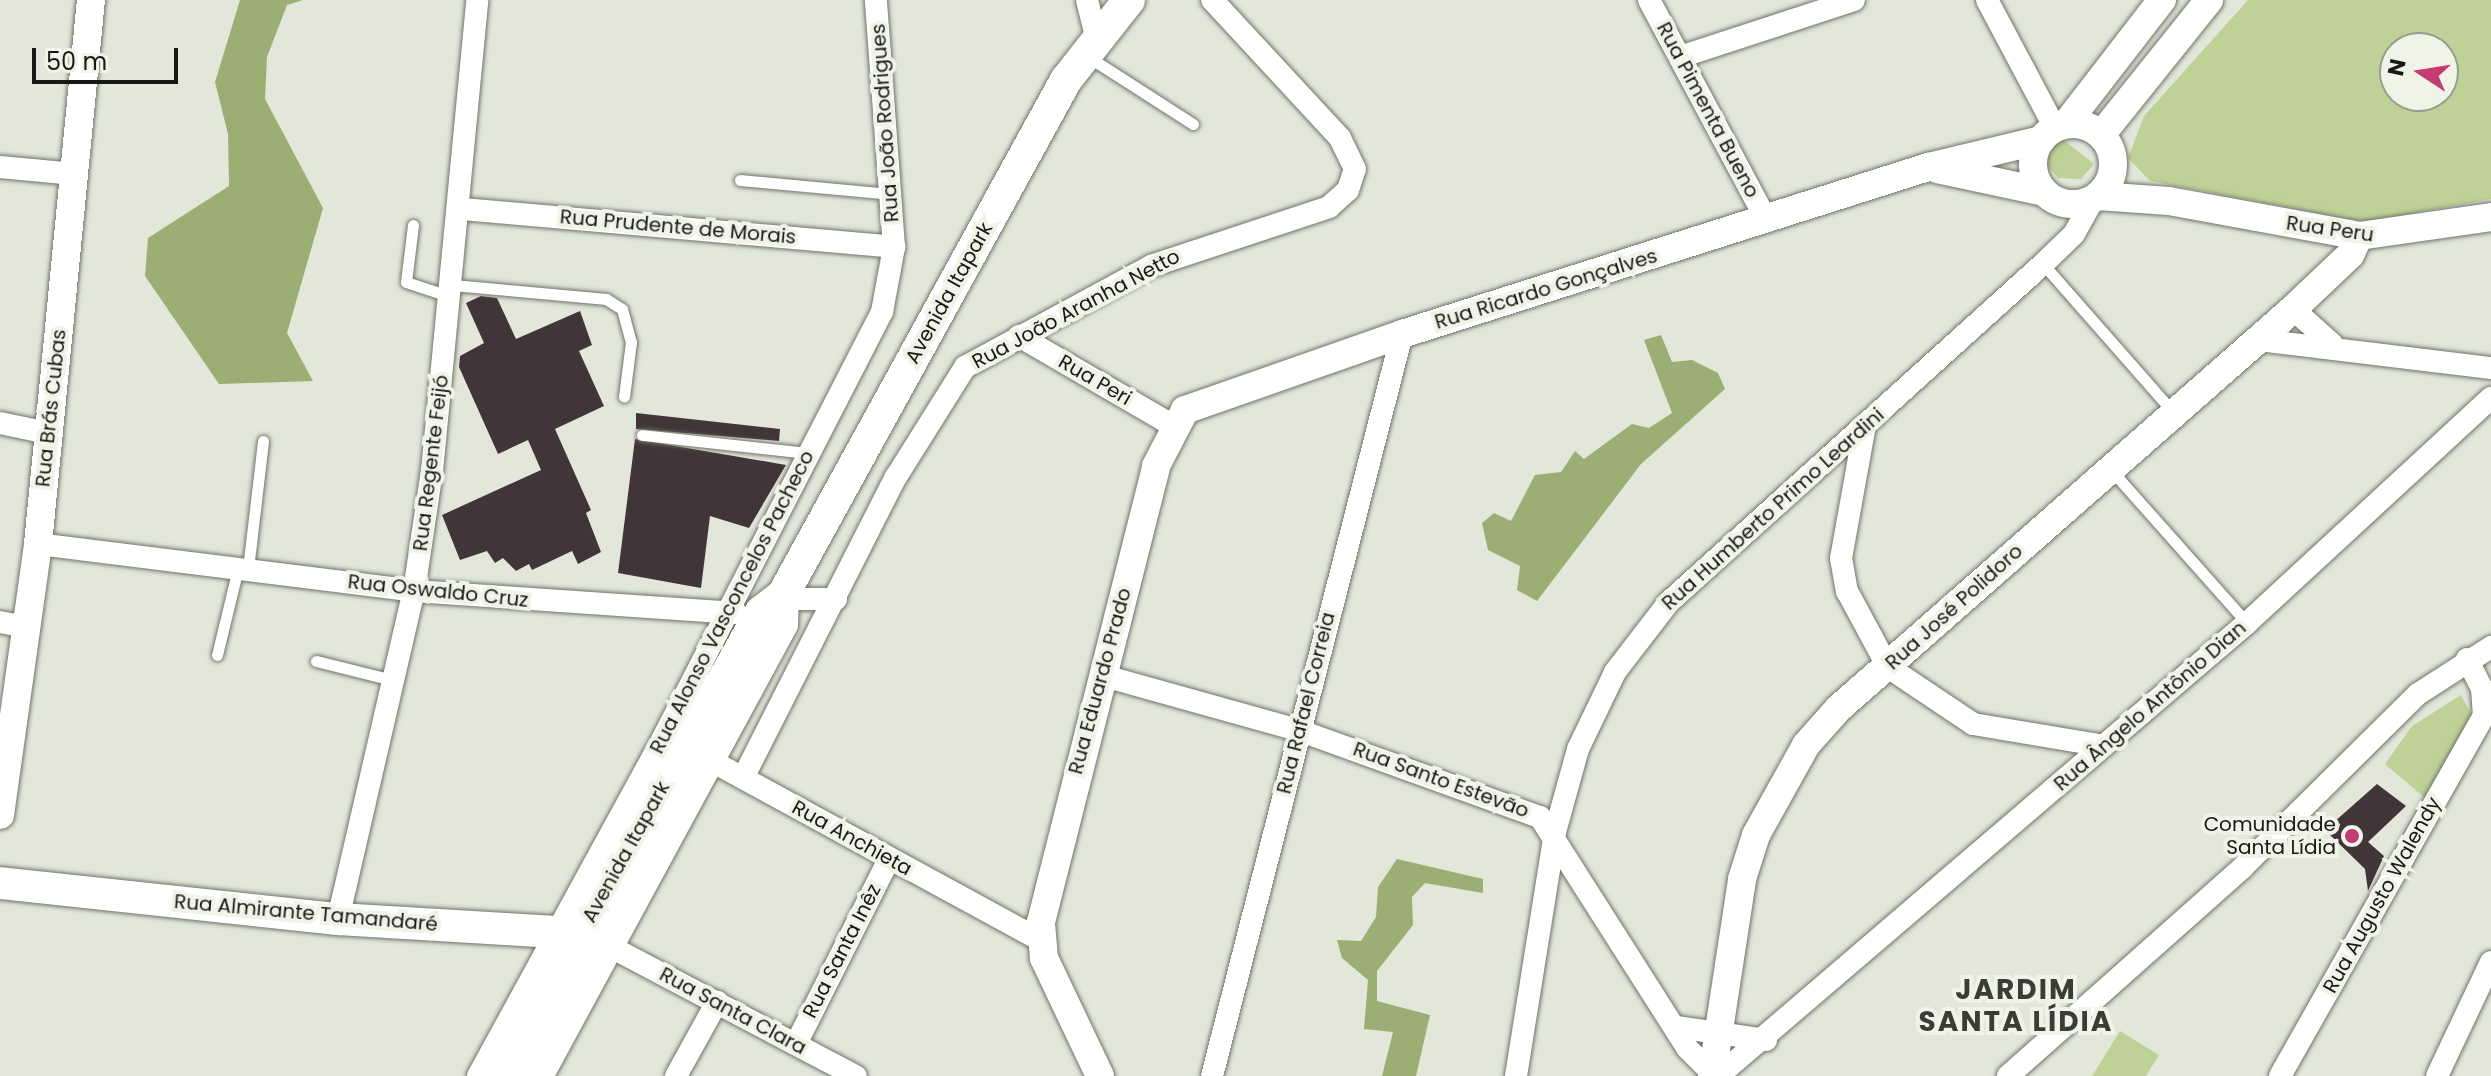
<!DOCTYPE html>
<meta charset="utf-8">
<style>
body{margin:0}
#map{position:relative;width:2491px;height:1076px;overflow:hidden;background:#e2e7da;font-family:Poppins,sans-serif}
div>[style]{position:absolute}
.green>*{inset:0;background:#bed196}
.forest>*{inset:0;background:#9bae73}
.building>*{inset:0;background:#413539}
.roads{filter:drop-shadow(0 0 2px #707469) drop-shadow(0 0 2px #707469)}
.service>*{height:11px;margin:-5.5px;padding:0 5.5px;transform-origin:5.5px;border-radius:5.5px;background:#fff}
.minor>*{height:22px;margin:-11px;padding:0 11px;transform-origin:11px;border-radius:11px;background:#fff}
.tertiary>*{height:28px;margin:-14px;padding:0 14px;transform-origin:14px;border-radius:14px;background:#fff}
.tertiary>.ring{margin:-14px;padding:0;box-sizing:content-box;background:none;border:28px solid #fff;border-radius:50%}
.secondary>*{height:32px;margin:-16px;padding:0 16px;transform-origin:16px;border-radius:16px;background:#fff}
.dots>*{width:22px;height:22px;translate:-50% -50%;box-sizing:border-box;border:4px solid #f0f4e7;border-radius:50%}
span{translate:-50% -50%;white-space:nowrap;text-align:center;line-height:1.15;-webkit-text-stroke:8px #f0f4e7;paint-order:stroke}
.street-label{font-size:20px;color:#171915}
.poi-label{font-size:20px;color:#171915}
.right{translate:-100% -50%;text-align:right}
.district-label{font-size:28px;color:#393d33;font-weight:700;letter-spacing:2px}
.north{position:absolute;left:2379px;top:32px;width:80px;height:80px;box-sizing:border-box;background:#f0f4e7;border:2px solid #999c93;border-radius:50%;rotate:282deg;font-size:22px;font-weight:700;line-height:32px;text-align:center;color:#171915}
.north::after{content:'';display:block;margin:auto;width:28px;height:36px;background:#c53b74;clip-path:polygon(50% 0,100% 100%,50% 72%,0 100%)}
.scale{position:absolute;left:32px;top:48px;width:146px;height:36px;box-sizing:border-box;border:4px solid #171915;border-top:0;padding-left:10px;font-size:24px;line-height:28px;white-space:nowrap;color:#171915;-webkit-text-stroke:6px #f0f4e7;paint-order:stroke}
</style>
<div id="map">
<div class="green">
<i style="clip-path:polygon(evenodd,2248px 0,2491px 0,2491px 199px,2365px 222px,2150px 181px,2128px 158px,2144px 116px,2248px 0,2395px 48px,2443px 48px,2443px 96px,2395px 96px,2395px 48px)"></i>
<i style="clip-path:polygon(2061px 138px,2094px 164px,2081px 179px,2058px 178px,2043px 160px,2041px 139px)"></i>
<i style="clip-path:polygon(2461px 695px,2472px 716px,2425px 798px,2385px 764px,2412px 726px)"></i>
<i style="clip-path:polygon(2120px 1031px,2159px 1055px,2146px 1076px,2092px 1076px)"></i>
</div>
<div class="forest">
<i style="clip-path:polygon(240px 0,303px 0,287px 5px,267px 57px,265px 99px,323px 208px,287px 333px,313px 381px,219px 384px,145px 276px,148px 238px,229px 186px,228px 134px,215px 82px)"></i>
<i style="clip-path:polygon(1661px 335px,1672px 362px,1692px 360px,1718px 373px,1725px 389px,1641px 464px,1537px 601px,1517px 590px,1520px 566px,1488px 550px,1482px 523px,1494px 513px,1511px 521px,1535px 475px,1561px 472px,1575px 451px,1584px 459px,1632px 424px,1649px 428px,1672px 413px,1644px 340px)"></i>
<i style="clip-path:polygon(1397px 859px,1483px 879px,1483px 893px,1425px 883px,1412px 897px,1413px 925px,1377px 971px,1377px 1001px,1430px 1015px,1416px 1076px,1382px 1076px,1393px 1032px,1364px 1029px,1368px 980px,1342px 958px,1337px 940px,1361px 941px,1376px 917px,1378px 887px)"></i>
</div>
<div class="building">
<i style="clip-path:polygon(481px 296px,497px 298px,516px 339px,580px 311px,592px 345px,579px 351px,604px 406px,555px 429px,591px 510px,586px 513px,601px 552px,578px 564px,572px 551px,532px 570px,529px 564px,516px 571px,503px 558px,495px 563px,487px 551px,460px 560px,442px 515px,541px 470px,528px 440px,498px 454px,459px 367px,460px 356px,484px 343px,466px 303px)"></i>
<i style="clip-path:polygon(636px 413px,780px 429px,779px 441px,636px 429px)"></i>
<i style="clip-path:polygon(635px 439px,786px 465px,749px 528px,710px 516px,701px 588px,618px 573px)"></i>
<i style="clip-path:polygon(2377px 784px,2406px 806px,2368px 842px,2384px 856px,2368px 891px,2365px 869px,2325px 830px)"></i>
</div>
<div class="roads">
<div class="service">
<i style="left:1087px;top:56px;width:126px;rotate:32.7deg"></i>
<i style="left:740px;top:180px;width:153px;rotate:5.3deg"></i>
<i style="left:413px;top:225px;width:57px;rotate:97deg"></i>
<i style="left:406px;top:282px;width:47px;rotate:18.4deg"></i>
<i style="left:2043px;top:264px;width:197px;rotate:48.7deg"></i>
<i style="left:453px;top:285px;width:154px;rotate:5.2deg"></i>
<i style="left:606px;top:299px;width:19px;rotate:32deg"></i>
<i style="left:622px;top:309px;width:34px;rotate:75deg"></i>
<i style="left:631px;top:342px;width:55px;rotate:97.3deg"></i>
<i style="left:642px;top:435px;width:168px;rotate:6.2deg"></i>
<i style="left:2112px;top:471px;width:203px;rotate:48.4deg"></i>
<i style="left:248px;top:569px;width:129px;rotate:-83.3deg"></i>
<i style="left:217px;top:655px;width:89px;rotate:-76.4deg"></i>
<i style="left:316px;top:661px;width:79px;rotate:13.9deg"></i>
</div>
<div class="minor">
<i style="left:1087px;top:0;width:36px;rotate:76deg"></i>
<i style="left:1649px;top:0;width:251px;rotate:61.9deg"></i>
<i style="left:1987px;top:0;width:145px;rotate:62deg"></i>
<i style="left:1680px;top:57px;width:183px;rotate:-18.1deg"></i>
<i style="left:0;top:167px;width:75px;rotate:5.3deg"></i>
<i style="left:462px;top:209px;width:434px;rotate:5deg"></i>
<i style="left:2293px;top:309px;width:52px;rotate:41.9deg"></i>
<i style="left:1019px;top:336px;width:177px;rotate:30.2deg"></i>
<i style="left:2259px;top:340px;width:234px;rotate:6.9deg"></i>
<i style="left:0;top:423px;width:49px;rotate:11.8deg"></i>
<i style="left:1865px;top:425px;width:135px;rotate:100.2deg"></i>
<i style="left:1841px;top:558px;width:34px;rotate:80deg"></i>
<i style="left:1847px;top:591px;width:86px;rotate:61.7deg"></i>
<i style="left:1888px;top:667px;width:102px;rotate:33.8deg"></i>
<i style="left:1973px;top:724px;width:128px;rotate:9.5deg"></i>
<i style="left:38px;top:544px;width:379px;rotate:7.1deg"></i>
<i style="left:414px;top:591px;width:323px;rotate:3.9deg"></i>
<i style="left:772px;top:599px;width:64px"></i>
<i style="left:0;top:622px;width:26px;rotate:11deg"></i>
<i style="left:2467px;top:659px;width:33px;rotate:63deg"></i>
<i style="left:2482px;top:688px;width:26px;rotate:86deg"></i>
<i style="left:1101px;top:675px;width:205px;rotate:15.6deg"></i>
<i style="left:1298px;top:730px;width:257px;rotate:19.8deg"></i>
<i style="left:1540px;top:817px;width:274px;rotate:57.5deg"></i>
<i style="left:1687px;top:1048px;width:35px;rotate:45deg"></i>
<i style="left:1712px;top:1073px;width:12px;rotate:-9deg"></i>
<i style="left:1724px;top:1071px;width:689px;rotate:-40.58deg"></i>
<i style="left:2247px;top:623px;width:332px;rotate:-42.7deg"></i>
<i style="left:697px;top:753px;width:391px;rotate:28.6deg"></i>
<i style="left:743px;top:778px;width:338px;rotate:-63.1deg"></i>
<i style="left:896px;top:477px;width:130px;rotate:-57.9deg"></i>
<i style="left:965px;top:367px;width:212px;rotate:-28.5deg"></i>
<i style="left:1151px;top:266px;width:188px;rotate:-18.3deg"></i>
<i style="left:1329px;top:207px;width:25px;rotate:-42deg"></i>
<i style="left:1348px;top:190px;width:22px;rotate:-72deg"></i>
<i style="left:1355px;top:169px;width:34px;rotate:-116deg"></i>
<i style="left:1340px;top:138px;width:188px;rotate:-132.8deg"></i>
<i style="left:338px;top:919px;width:337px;rotate:-77deg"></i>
<i style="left:414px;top:591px;width:121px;rotate:-81.5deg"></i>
<i style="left:432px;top:471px;width:473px;rotate:-84.5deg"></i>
<i style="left:609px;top:946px;width:279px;rotate:27.8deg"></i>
<i style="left:1676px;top:1027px;width:91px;rotate:8.2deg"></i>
<i style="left:796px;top:1044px;width:207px;rotate:-63.3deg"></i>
<i style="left:478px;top:1076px;width:388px;rotate:-61.3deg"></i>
<i style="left:664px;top:736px;width:477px;rotate:-62.8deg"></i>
<i style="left:882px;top:312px;width:66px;rotate:-79.5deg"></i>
<i style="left:894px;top:247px;width:248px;rotate:-94.2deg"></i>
<i style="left:676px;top:1076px;width:85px;rotate:-61deg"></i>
<i style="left:1212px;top:1076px;width:766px;rotate:-75.64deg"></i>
<i style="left:1516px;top:1076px;width:247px;rotate:-80.9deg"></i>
<i style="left:1555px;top:832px;width:86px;rotate:-74.5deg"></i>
<i style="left:1578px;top:749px;width:85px;rotate:-64.3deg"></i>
<i style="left:1615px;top:672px;width:88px;rotate:-52.4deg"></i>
<i style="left:1669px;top:602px;width:504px;rotate:-42.11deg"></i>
<i style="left:2043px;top:264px;width:43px;rotate:-44.1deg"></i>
<i style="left:2074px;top:234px;width:41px;rotate:-60.9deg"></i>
<i style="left:2008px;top:1076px;width:314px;rotate:-41.6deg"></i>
<i style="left:2243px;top:867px;width:246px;rotate:-44.7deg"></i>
<i style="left:2418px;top:694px;width:87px;rotate:-32.8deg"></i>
<i style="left:2280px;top:1076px;width:429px;rotate:-60.5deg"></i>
<i style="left:2437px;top:1076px;width:126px;rotate:-64.7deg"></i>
</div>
<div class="tertiary">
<i style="left:2066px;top:124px;width:157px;rotate:-52.3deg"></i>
<i class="ring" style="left:2033px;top:124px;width:52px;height:52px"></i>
<i style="left:2101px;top:135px;width:173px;rotate:-51.3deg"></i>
<i style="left:1937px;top:169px;width:109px;rotate:12.1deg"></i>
<i style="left:2098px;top:196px;width:71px;rotate:4deg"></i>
<i style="left:2169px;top:201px;width:193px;rotate:10.4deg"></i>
<i style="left:2359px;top:236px;width:133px;rotate:-8.2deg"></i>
<i style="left:0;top:815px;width:274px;rotate:-82deg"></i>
<i style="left:38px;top:544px;width:547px;rotate:-84.44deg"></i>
<i style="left:1100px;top:1076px;width:131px;rotate:-115.4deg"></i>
<i style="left:1044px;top:958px;width:36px;rotate:-95deg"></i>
<i style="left:1041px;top:922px;width:470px;rotate:-75.8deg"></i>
<i style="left:1156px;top:466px;width:63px;rotate:-62.6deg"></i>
<i style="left:1185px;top:410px;width:230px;rotate:-19.3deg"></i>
<i style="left:1402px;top:334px;width:552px;rotate:-17.61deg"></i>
<i style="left:1928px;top:167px;width:116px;rotate:-13.4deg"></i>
<i style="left:1712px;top:1076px;width:199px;rotate:-81.3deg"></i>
<i style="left:1742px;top:879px;width:46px;rotate:-72.3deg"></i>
<i style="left:1756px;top:835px;width:103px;rotate:-60.9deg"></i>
<i style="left:1806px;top:745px;width:50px;rotate:-48.3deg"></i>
<i style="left:1839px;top:708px;width:604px;rotate:-41.31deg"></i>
<i style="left:2293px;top:309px;width:79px;rotate:-43.5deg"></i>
<i style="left:2350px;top:255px;width:21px;rotate:-65deg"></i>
</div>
<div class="secondary">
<i style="left:0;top:883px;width:340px;rotate:6.1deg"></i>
<i style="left:338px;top:919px;width:222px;rotate:3.4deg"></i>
<i style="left:560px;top:932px;width:51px;rotate:15.9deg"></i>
<i style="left:503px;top:1076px;width:531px;rotate:-60.92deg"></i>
<i style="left:761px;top:612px;width:28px;rotate:-38deg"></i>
<i style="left:783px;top:595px;width:588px;rotate:-61.21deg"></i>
<i style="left:1066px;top:80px;width:102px;rotate:-51.8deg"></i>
<i style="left:537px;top:1076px;width:514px;rotate:-61.54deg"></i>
<i style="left:782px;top:624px;width:29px;rotate:-88deg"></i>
</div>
</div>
<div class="dots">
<i style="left:2352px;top:836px;background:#c53b74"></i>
</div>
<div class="street-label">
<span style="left:1708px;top:110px;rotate:62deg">Rua Pimenta Bueno</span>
<span style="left:885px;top:123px;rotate:-94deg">Rua João Rodrigues</span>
<span style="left:678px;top:227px;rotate:5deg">Rua Prudente de Morais</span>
<span style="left:2330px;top:229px;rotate:8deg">Rua Peru</span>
<span style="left:1546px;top:289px;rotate:-17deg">Rua Ricardo Gonçalves</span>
<span style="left:949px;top:293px;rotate:-61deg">Avenida Itapark</span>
<span style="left:1076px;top:309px;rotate:-28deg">Rua João Aranha Netto</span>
<span style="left:1095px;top:380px;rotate:30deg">Rua Peri</span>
<span style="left:51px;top:408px;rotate:-84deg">Rua Brás Cubas</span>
<span style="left:431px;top:463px;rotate:-83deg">Rua Regente Feijó</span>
<span style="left:1773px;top:509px;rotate:-42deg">Rua Humberto Primo Leardini</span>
<span style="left:438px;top:591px;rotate:6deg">Rua Oswaldo Cruz</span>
<span style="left:732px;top:602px;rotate:-63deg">Rua Alonso Vasconcelos Pacheco</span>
<span style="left:1954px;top:607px;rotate:-42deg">Rua José Polidoro</span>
<span style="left:1100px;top:681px;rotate:-75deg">Rua Eduardo Prado</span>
<span style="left:1306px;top:703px;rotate:-76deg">Rua Rafael Correia</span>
<span style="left:2150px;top:706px;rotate:-41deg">Rua Ângelo Antônio Dian</span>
<span style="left:1441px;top:780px;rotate:20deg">Rua Santo Estevão</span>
<span style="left:852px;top:838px;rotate:29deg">Rua Anchieta</span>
<span style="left:626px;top:852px;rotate:-61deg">Avenida Itapark</span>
<span style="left:2382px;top:895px;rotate:-61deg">Rua Augusto Walendy</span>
<span style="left:306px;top:913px;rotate:5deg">Rua Almirante Tamandaré</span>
<span style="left:842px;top:951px;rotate:-63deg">Rua Santa Inêz</span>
<span style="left:733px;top:1011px;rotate:28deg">Rua Santa Clara</span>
</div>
<div class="poi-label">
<span class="right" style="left:2336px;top:836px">Comunidade<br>Santa Lídia</span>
</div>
<div class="district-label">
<span style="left:2016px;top:1006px">JARDIM<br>SANTA LÍDIA</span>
</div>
<div class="north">N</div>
<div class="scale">50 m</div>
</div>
